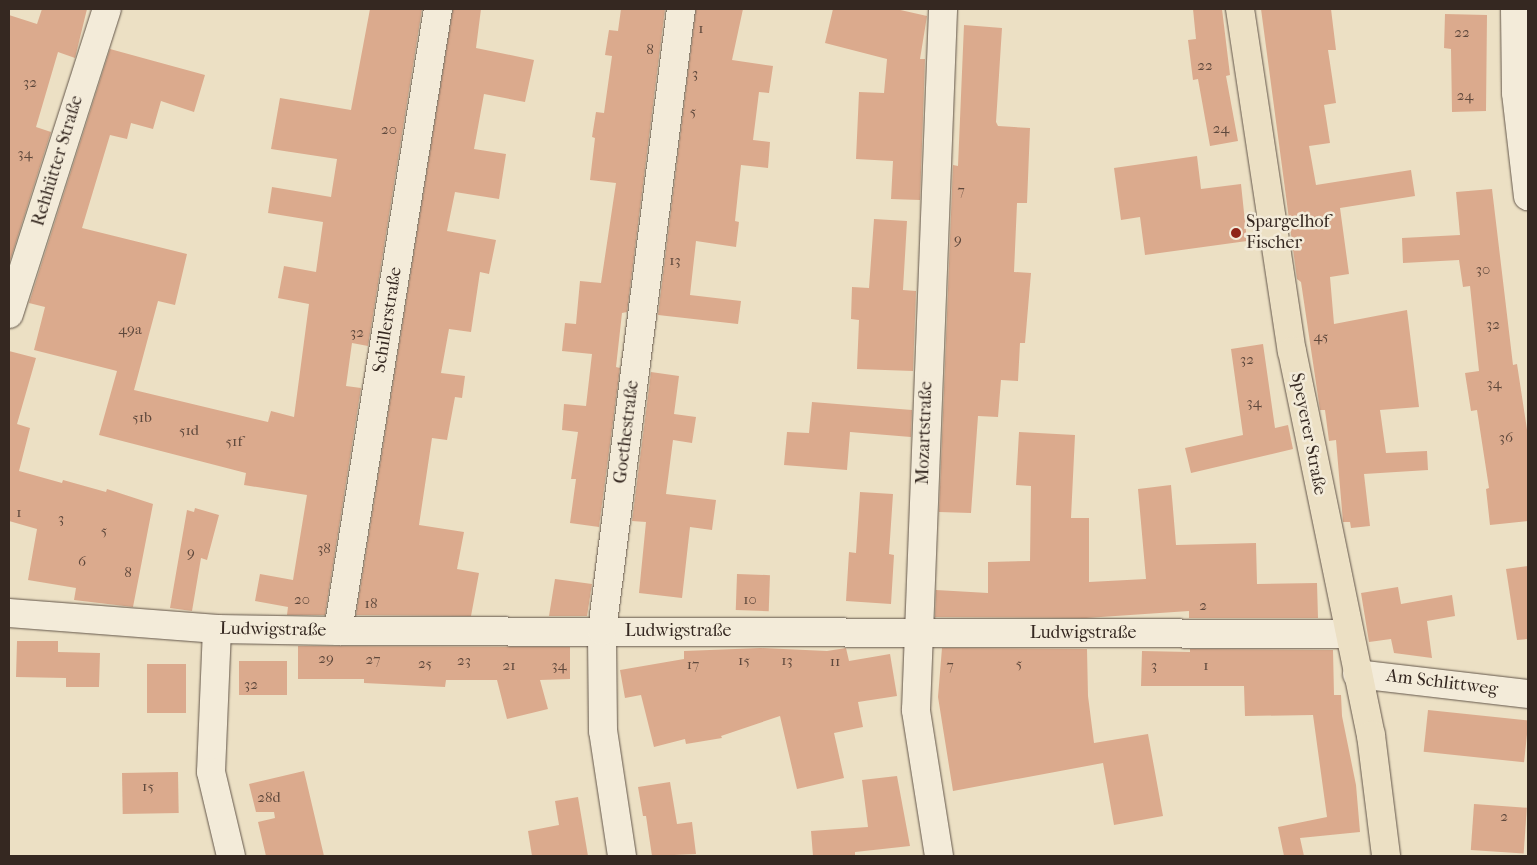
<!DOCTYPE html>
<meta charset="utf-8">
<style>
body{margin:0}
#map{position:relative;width:1537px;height:865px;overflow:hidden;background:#ece0c4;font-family:"IM FELL French Canon",serif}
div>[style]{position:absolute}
.building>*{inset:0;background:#dbaa8d;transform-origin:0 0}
.roads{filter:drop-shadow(0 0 1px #63564a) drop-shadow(0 0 1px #63564a)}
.minor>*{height:28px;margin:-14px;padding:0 14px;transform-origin:14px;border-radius:14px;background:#f3ebd9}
.major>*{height:28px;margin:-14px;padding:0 14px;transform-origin:14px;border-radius:14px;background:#ece0c4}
.dots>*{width:14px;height:14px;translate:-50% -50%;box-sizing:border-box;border:2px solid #f3ebd9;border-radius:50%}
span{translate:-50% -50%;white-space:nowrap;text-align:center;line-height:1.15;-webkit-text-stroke:5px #f3ebd9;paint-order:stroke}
.number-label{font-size:15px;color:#5e483c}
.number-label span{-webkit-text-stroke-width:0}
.street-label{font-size:18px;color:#352821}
.poi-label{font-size:18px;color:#352821}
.left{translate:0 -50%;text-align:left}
.frame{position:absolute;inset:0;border:10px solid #352821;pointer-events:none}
</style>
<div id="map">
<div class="building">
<i style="clip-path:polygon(42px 9px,87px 9px,75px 58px,58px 52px,36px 127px,51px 132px,9px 264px,9px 15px,37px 24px)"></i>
<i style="clip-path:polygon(370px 9px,422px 9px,368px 346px,352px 343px,346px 386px,361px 388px,325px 615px,287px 615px,288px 607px,255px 601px,260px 574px,293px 580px,307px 495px,244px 485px,246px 473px,99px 435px,117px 371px,34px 350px,45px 307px,29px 303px,110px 49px,205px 75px,194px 112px,161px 101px,153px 129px,131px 123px,127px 139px,110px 135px,82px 228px,187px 254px,175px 305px,158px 301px,134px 390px,268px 422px,271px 411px,294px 417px,309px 304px,278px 298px,284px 266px,316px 272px,323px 222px,268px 213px,272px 187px,331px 197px,337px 159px,271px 149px,280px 98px,351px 110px)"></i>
<i style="clip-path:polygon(453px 9px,481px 9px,476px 48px,534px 60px,525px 102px,484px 94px,474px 149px,506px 154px,499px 199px,455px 192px,447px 231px,496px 240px,489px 274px,480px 272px,471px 332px,449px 329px,441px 373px,465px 376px,462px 398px,455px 397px,447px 440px,432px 438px,419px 525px,464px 532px,457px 569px,479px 573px,471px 616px,356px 615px)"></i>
<i style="clip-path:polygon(621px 9px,665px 9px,627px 312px,622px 313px,616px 367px,620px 368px,599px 527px,570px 523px,576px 479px,571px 479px,578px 432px,562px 430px,564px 404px,586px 406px,592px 354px,562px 351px,565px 323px,576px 324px,580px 281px,601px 283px,616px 183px,590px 180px,595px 138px,592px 137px,596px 112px,604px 113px,612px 56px,605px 55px,609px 30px,618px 31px)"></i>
<i style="clip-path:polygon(696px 9px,743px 9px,732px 60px,773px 66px,769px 93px,759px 92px,753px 140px,770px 142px,768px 168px,741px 165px,735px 221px,739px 222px,736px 247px,696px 241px,690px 295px,741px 301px,738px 324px,658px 315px)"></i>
<i style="clip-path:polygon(833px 9px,896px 9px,927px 16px,920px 59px,925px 59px,920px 200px,891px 199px,893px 161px,856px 159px,859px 92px,884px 93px,887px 59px,825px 43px)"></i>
<i style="clip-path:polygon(1193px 9px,1222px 9px,1230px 75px,1226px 76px,1238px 141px,1210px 146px,1198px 79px,1193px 80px,1188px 40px,1196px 39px)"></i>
<i style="clip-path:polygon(1261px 9px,1331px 9px,1336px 50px,1328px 50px,1336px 103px,1324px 105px,1330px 143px,1309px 146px,1316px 185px,1411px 170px,1415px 196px,1340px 208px,1349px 274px,1330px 277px,1334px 324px,1407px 310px,1419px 407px,1380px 410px,1386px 453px,1427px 451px,1428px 470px,1364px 474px,1370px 526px,1351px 528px,1350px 522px,1343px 522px,1336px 440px,1329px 441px,1325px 410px,1320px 410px,1301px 282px,1297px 279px)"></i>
<i style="clip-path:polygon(1445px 14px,1487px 15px,1486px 111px,1452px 112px,1451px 49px,1444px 48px)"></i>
<i style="clip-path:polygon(964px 25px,1002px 28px,996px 122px,998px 126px,1030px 128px,1027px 203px,1017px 203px,1014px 272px,1031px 273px,1025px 343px,1020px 343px,1018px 381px,1001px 380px,998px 417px,978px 416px,971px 513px,939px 512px,953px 165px,958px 166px)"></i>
<i style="clip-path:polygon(1197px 156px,1201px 189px,1241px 184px,1247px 241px,1145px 255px,1140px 217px,1121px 220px,1114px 168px)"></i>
<i style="clip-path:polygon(1492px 189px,1513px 365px,1517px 364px,1528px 436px,1528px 521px,1490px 525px,1486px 489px,1489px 488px,1477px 410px,1471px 411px,1465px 373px,1479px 371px,1470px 286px,1463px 287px,1459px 260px,1403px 263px,1402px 238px,1460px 235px,1456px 192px)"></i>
<i style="clip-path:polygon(874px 219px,907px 221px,903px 290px,916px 291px,913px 371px,857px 369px,859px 320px,851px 319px,852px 287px,869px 288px)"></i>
<i style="clip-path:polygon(1263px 344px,1275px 428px,1288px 425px,1293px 449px,1191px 473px,1185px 448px,1243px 435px,1231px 349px)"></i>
<i style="clip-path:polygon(9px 351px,36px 358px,17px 424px,30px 428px,19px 471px,62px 483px,63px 480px,106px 492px,107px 489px,153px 504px,133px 607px,74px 600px,76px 588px,28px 580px,37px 529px,9px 521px)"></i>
<i style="clip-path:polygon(651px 372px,679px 376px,674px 414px,696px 417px,692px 443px,673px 440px,666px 494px,716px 500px,712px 530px,690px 527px,682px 598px,639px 593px,646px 522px,632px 521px)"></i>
<i style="clip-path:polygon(812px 402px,912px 410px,911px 437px,850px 432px,847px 470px,784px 465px,787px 432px,809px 433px)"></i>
<i style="clip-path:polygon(1019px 432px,1075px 435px,1071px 518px,1089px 518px,1089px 582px,1146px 579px,1138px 489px,1171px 485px,1176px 545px,1256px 543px,1257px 584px,1317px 583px,1318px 618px,1189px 618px,1189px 611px,1086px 618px,935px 617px,936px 590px,988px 593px,988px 562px,1030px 561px,1031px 486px,1016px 485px)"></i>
<i style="clip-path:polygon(860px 492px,893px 494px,889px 554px,894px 555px,891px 604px,846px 601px,849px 552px,856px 553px)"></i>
<i style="clip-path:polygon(195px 508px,219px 515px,207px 560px,201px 558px,192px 611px,170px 608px,187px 510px,194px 512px)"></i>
<i style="clip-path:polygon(1528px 566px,1528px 639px,1517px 640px,1506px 569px)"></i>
<i style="left:737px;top:574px;width:33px;height:36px;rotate:2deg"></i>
<i style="clip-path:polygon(555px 579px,592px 584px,587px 616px,549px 616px)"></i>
<i style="clip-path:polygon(1398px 587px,1401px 604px,1452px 595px,1455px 616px,1427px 621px,1432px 658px,1394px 653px,1391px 639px,1369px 642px,1361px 593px)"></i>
<i style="clip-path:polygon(17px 641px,58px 641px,58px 652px,100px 653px,99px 687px,66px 687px,66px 678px,16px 677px)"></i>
<i style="clip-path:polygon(298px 646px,570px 647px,570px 679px,540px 680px,548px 709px,507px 719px,497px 680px,446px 680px,445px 687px,364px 683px,364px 679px,298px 679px)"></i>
<i style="clip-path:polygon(761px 648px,827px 651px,846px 648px,849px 661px,890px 654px,897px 696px,858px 702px,863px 727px,834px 733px,844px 778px,797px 789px,780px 716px,721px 736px,722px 738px,686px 744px,685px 739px,654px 747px,641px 695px,625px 698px,620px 670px,684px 659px,684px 651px)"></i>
<i style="clip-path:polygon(942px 648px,1087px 649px,1088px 696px,1094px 743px,1148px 734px,1163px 816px,1114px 825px,1103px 763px,953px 791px,938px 697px)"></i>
<i style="clip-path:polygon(1190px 649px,1333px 650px,1334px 695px,1341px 695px,1342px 716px,1356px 785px,1360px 832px,1300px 838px,1304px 856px,1284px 856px,1278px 827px,1327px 817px,1313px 715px,1245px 716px,1244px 686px,1141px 686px,1142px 651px,1190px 652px)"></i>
<i style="left:239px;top:661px;width:48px;height:34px"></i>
<i style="left:147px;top:664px;width:39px;height:49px"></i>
<i style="left:1428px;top:710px;width:101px;height:42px;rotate:6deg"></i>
<i style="clip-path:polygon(304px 771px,324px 856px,266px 856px,258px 822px,275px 818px,274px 812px,256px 812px,249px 784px)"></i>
<i style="left:178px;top:772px;width:41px;height:56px;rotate:89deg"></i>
<i style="clip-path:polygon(897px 776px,910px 846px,855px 852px,855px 856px,813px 856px,811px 831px,868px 827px,862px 780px)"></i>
<i style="clip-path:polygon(670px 782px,677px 824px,692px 822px,696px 854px,652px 856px,646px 816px,643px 816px,638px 787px)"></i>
<i style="clip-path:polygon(578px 797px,588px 856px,532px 856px,528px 831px,559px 825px,555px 801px)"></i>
<i style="left:1474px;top:804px;width:53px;height:46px;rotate:4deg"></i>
</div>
<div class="roads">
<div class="minor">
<i style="left:1515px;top:9px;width:84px;rotate:89.3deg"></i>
<i style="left:1516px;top:93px;width:104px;rotate:83.4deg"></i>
<i style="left:9px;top:314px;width:320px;rotate:-72.2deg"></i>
<i style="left:9px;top:613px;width:209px;rotate:4.4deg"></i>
<i style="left:217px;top:629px;width:121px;rotate:0.9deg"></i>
<i style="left:338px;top:631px;width:1010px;rotate:0.17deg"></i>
<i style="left:217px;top:629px;width:143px;rotate:92.4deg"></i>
<i style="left:211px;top:772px;width:86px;rotate:76.6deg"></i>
<i style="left:338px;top:631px;width:630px;rotate:-80.87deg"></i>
<i style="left:1357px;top:674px;width:172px;rotate:6.7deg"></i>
<i style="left:622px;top:856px;width:126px;rotate:-98.6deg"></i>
<i style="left:603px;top:731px;width:100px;rotate:-90.6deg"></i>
<i style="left:602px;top:631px;width:627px;rotate:-82.76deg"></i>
<i style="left:939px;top:856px;width:148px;rotate:-99deg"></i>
<i style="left:916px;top:710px;width:702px;rotate:-87.79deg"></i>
</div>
<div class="major">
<i style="left:1240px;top:9px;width:346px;rotate:81.4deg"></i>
<i style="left:1292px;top:351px;width:392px;rotate:78.4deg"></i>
<i style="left:1371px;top:735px;width:122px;rotate:82.9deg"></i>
</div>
</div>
<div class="dots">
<i style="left:1236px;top:233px;background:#8f2418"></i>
</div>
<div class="number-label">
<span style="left:701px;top:29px">1</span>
<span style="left:1462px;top:33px">22</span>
<span style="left:650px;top:50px">8</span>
<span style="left:1205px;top:66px">22</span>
<span style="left:695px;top:74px">3</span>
<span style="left:30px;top:83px">32</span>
<span style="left:1465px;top:96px">24</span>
<span style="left:693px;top:112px">5</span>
<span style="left:1221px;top:129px">24</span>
<span style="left:389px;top:130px">20</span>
<span style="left:25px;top:154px">34</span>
<span style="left:961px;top:191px">7</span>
<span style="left:958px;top:240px">9</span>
<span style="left:675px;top:261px">13</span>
<span style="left:1483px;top:270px">30</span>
<span style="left:1493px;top:325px">32</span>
<span style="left:130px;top:330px">49a</span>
<span style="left:357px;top:333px">32</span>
<span style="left:1321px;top:337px">45</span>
<span style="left:1247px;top:360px">32</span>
<span style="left:1494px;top:384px">34</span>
<span style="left:1254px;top:403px">34</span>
<span style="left:142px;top:418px">51b</span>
<span style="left:189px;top:431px">51d</span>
<span style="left:1506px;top:438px">36</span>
<span style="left:234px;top:442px">51f</span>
<span style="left:19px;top:513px">1</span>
<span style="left:61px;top:519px">3</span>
<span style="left:104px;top:531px">5</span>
<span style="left:324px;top:549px">38</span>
<span style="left:191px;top:553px">9</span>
<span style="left:82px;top:562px">6</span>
<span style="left:128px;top:573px">8</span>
<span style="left:302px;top:600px">20</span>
<span style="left:750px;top:600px">10</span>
<span style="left:371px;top:604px">18</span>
<span style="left:1203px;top:606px">2</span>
<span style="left:326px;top:659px">29</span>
<span style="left:373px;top:660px">27</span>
<span style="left:464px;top:661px">23</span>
<span style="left:744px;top:661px">15</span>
<span style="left:787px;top:661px">13</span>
<span style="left:835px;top:662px">11</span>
<span style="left:425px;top:664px">25</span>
<span style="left:1019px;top:664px">5</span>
<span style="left:693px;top:665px">17</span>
<span style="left:509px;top:666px">21</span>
<span style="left:559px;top:666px">34</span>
<span style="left:950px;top:666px">7</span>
<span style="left:1154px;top:666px">3</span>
<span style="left:1206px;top:666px">1</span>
<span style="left:251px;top:685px">32</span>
<span style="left:148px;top:787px">15</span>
<span style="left:269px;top:798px">28d</span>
<span style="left:1504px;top:817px">2</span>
</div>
<div class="street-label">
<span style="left:58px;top:161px;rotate:-73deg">Rehhütter Straße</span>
<span style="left:388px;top:320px;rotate:-81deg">Schillerstraße</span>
<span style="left:627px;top:432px;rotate:-83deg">Goethestraße</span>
<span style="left:925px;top:433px;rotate:-88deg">Mozartstraße</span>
<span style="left:1308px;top:434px;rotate:79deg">Speyerer Straße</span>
<span style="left:273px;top:630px;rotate:1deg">Ludwigstraße</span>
<span style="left:678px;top:631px">Ludwigstraße</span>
<span style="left:1083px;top:633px">Ludwigstraße</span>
<span style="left:1442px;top:683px;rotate:7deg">Am Schlittweg</span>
</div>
<div class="poi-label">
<span class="left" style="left:1246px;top:233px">Spargelhof<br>Fischer</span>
</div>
<div class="frame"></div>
</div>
